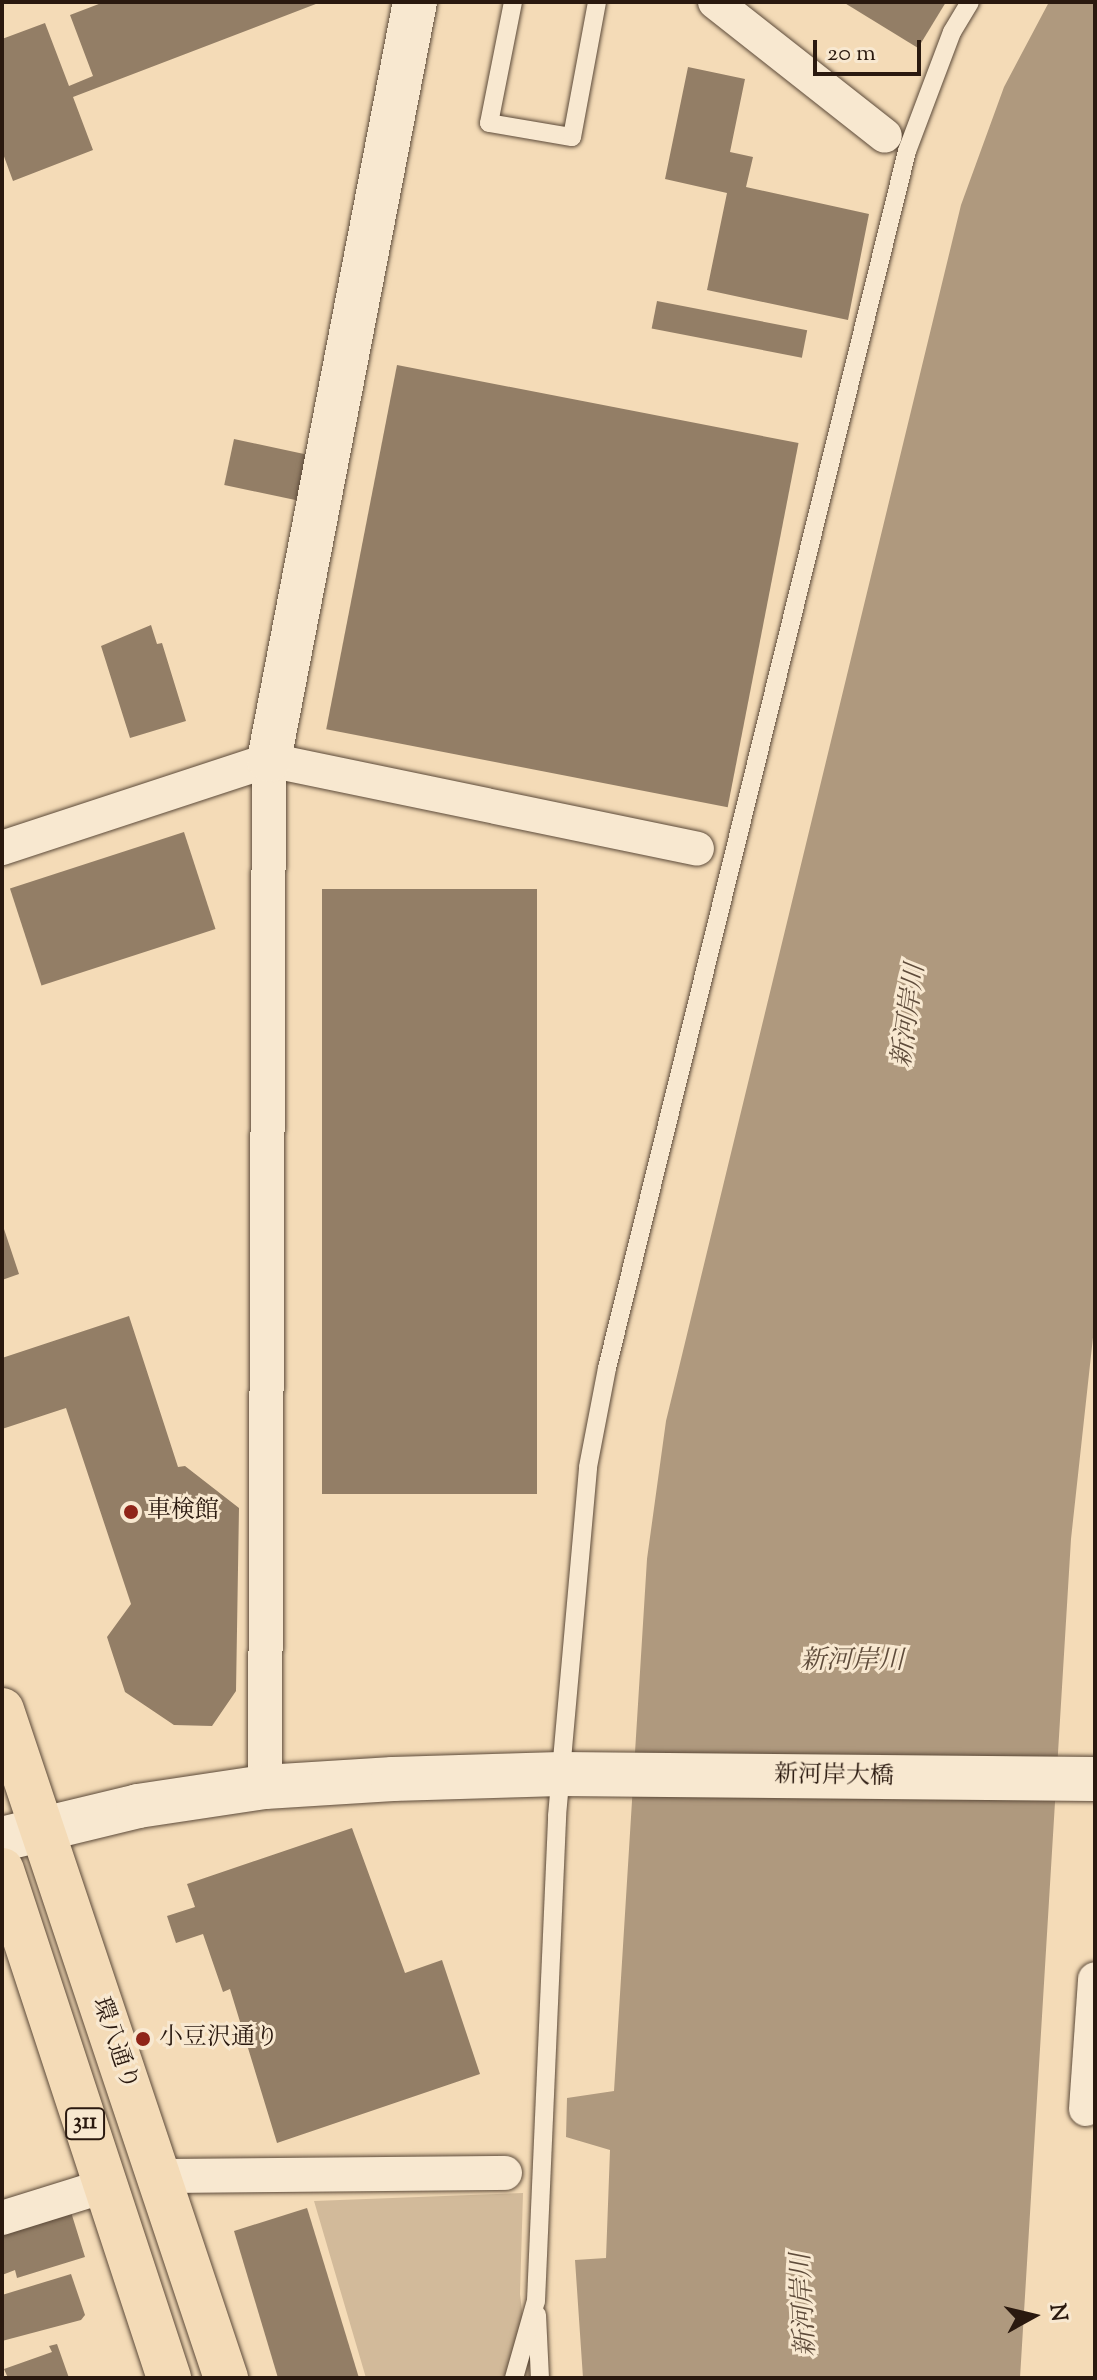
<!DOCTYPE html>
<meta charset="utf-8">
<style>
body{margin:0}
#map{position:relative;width:1097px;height:2380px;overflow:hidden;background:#f4dbb7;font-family:"Sorts Mill Goudy","Noto Serif JP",serif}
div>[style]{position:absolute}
.green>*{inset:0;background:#d2ba9a}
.water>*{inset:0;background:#af997e}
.building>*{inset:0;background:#937e66;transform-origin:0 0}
.roads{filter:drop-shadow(0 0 2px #5c4a39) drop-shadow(0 0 2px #5c4a39)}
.lane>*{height:18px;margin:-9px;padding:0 9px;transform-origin:9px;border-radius:9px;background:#f8e8d0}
.street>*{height:34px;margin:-17px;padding:0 17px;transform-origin:17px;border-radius:17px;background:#f8e8d0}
.secondary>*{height:44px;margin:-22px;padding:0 22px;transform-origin:22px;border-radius:22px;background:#f8e8d0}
.primary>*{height:44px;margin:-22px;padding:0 22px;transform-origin:22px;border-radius:22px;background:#f4dbb7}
.dots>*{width:22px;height:22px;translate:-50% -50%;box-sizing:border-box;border:4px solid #f8e8d0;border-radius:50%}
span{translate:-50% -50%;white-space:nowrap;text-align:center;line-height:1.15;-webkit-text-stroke:6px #f8e8d0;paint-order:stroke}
.shield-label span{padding:2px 6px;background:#f8e8d0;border:2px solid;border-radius:6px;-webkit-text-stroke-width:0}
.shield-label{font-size:22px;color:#2a190f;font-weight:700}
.poi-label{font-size:24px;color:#2a190f}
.left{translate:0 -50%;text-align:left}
.street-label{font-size:24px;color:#2a190f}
.water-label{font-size:26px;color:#5f4c3b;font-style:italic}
.frame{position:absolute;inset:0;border:4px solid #2a190f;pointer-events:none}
.north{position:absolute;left:993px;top:2276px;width:80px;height:80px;-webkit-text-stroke:6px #f8e8d0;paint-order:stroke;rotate:82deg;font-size:22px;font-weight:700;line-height:32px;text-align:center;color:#2a190f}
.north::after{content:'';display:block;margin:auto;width:28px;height:36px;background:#2a190f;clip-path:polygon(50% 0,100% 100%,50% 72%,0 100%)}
.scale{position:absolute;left:813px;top:40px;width:108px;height:36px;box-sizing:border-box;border:4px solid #2a190f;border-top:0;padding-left:10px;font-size:24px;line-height:28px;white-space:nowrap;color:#2a190f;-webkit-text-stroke:6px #f8e8d0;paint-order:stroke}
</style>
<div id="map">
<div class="green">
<i style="clip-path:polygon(523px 2193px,520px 2294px,530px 2378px,366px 2378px,314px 2201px)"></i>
</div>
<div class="water">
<i style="clip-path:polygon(1049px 2px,1095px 2px,1095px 1319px,1071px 1539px,1020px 2378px,583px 2378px,575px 2260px,606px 2258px,610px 2150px,566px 2137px,567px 2098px,614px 2091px,647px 1559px,666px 1421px,961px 205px,1004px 87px)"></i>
</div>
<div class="building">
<i style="clip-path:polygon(104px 2px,321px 2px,73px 97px,93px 150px,13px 181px,2px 151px,2px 39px,45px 23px,69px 86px,93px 76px,70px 15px)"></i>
<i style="clip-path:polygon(843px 2px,946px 2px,918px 48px)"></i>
<i style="clip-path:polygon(688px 67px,745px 79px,730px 152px,753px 157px,746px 187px,869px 214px,848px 320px,707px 290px,727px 193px,665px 179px)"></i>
<i style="left:657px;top:301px;width:153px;height:28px;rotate:11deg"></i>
<i style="left:397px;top:365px;width:409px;height:371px;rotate:11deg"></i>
<i style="left:234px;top:439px;width:74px;height:47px;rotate:12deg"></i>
<i style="clip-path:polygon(151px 625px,157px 644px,162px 643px,186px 721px,130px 738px,101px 646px)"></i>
<i style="left:184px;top:832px;width:102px;height:183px;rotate:72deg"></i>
<i style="left:322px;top:889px;width:215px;height:605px"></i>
<i style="clip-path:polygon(2px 1223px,19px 1274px,2px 1280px)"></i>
<i style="clip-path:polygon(129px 1316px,178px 1467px,185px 1466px,239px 1508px,236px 1691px,212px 1726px,174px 1725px,125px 1692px,107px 1637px,131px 1604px,66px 1408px,2px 1429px,2px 1358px)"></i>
<i style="clip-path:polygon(352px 1828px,405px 1973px,442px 1960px,480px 2074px,277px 2143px,230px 1989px,223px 1992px,203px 1934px,176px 1943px,167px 1916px,195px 1907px,187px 1884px)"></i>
<i style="clip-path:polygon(307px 2208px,308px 2211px,359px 2378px,278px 2378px,234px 2231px)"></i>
<i style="clip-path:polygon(71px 2212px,85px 2257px,17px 2278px,15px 2270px,2px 2275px,2px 2234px)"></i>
<i style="clip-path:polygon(71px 2274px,85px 2315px,81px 2320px,2px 2341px,2px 2295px)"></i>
<i style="clip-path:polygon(57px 2344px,69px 2378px,8px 2378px,4px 2369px,52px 2352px,49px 2346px)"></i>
</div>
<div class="roads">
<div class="lane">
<i style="left:513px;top:2px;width:123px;rotate:101.2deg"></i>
<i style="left:489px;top:123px;width:84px;rotate:9.6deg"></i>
<i style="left:572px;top:137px;width:137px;rotate:-79.5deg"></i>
<i style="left:537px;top:2315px;width:63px;rotate:87.3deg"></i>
<i style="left:514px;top:2378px;width:80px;rotate:-74.1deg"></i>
<i style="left:536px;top:2301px;width:485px;rotate:-87.5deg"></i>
<i style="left:557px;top:1816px;width:350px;rotate:-84.9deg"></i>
<i style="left:588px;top:1467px;width:101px;rotate:-79.1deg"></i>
<i style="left:607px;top:1368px;width:1253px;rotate:-76.15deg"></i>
<i style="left:907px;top:151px;width:127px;rotate:-69.3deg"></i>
<i style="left:952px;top:32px;width:35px;rotate:-59deg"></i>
</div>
<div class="street">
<i style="left:715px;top:2px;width:216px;rotate:38.2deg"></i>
<i style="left:2px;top:848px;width:281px;rotate:-18.2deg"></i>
<i style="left:269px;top:760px;width:437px;rotate:11.7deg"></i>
<i style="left:265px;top:1787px;width:1027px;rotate:-89.78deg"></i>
<i style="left:1086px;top:2109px;width:130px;rotate:-86deg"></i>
<i style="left:158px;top:2176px;width:347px;rotate:-0.5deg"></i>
<i style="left:2px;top:2218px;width:108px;rotate:-17.3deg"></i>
</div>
<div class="secondary">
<i style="left:269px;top:760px;width:772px;rotate:-79.1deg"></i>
<i style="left:2px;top:1839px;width:140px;rotate:-13.6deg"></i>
<i style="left:138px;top:1806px;width:128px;rotate:-8.5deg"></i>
<i style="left:265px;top:1787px;width:128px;rotate:-3.6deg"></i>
<i style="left:393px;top:1779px;width:167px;rotate:-1.7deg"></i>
<i style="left:560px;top:1774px;width:535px;rotate:0.54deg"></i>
</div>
<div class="primary">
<i style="left:2px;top:1710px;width:705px;rotate:71.46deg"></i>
<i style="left:2px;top:1870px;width:535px;rotate:71.8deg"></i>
</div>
</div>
<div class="dots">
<i style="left:131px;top:1512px;background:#8f2418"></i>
<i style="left:143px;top:2039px;background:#8f2418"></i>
</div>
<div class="shield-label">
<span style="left:85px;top:2124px">311</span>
</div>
<div class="poi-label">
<span class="left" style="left:147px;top:1512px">車検館</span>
<span class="left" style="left:159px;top:2039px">小豆沢通り</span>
</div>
<div class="street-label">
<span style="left:834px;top:1777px;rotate:1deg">新河岸大橋</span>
<span style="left:114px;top:2044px;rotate:71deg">環八通り</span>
</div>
<div class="water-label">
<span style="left:910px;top:1016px;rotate:-82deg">新河岸川</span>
<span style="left:852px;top:1662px">新河岸川</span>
<span style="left:805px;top:2305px;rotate:-93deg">新河岸川</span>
</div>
<div class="frame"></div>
<div class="north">N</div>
<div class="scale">20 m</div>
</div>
